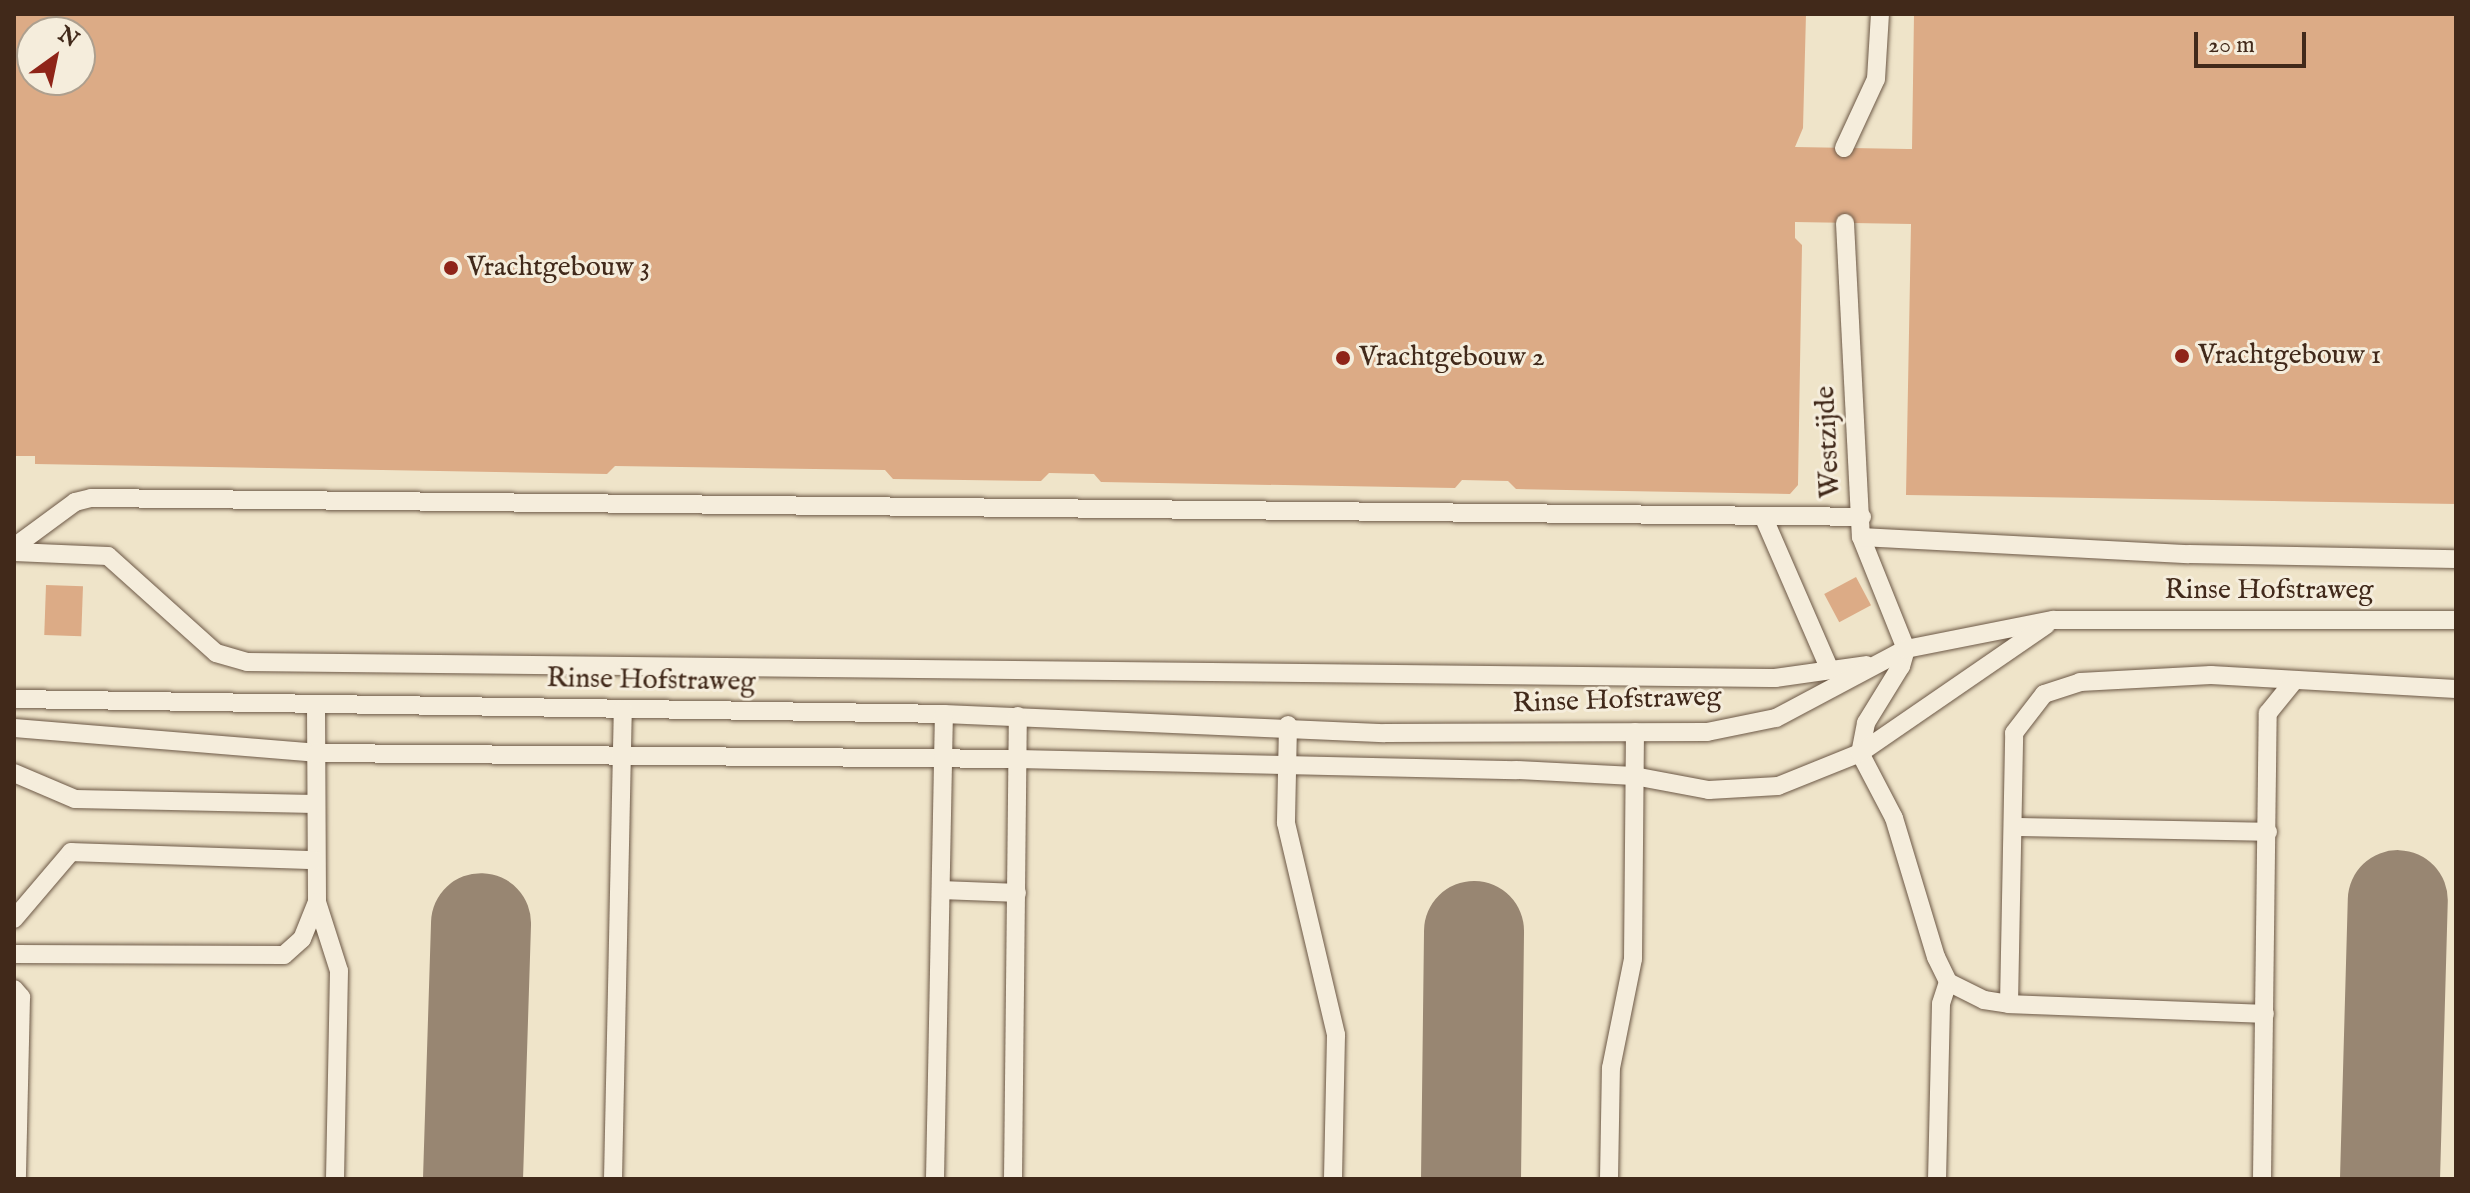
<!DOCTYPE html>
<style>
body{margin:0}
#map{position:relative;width:2470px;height:1193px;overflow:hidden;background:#efe4c9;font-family:"IM FELL English",serif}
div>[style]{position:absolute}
.taxiway>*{height:100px;margin:-50px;padding:0 50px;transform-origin:50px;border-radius:50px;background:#988672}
.building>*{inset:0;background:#dcab86;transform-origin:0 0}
.roads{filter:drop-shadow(0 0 2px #6c5846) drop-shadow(0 0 2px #6c5846)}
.lane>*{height:18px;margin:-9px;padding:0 9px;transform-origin:9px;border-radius:9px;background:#f5eddc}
.dots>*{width:22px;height:22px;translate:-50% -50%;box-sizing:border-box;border:4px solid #f5eddc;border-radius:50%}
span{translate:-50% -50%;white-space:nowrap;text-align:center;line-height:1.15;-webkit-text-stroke:6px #f5eddc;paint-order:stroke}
.poi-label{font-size:28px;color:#41291a}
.left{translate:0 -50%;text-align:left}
.street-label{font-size:28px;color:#41291a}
.frame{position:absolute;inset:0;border:16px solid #41291a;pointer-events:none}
.north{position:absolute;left:16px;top:16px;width:80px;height:80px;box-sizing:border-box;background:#f5eddc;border:2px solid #ad9f8e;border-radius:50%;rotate:33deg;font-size:22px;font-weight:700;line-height:32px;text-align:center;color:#41291a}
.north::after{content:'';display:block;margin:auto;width:28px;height:36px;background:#8f2418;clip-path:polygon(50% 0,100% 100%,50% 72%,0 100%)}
.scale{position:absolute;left:2194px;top:32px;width:112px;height:36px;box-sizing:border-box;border:4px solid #41291a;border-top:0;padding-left:10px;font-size:24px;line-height:28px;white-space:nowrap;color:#41291a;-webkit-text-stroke:6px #f5eddc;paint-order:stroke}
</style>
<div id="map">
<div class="taxiway">
<i style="left:473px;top:1179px;width:256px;rotate:-88.2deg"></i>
<i style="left:1471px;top:1179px;width:248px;rotate:-89.3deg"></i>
<i style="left:2390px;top:1179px;width:279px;rotate:-88.4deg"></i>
</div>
<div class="building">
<i style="clip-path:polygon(evenodd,14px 14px,1806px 14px,1803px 128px,1795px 147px,1908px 149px,1912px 149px,1914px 14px,2456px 14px,2456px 504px,1906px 495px,1911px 224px,1795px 222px,1795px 238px,1802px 245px,1798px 485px,1790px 494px,1516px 489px,1508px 481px,1462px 480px,1455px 488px,1101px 482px,1094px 474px,1049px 473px,1041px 481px,893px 479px,885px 470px,615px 466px,607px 474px,35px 464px,35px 456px,14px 456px,14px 14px,32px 32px,80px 32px,80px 80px,32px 80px,32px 32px)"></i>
<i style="left:1856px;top:577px;width:32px;height:36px;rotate:62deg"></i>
<i style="left:46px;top:585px;width:37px;height:50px;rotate:2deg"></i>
</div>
<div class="roads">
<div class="lane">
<i style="left:1844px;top:148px;width:76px;rotate:-65.1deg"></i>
<i style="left:1876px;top:79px;width:65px;rotate:-86.5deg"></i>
<i style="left:1845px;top:223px;width:314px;rotate:87.1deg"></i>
<i style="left:1861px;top:537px;width:121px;rotate:68.1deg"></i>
<i style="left:1763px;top:516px;width:168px;rotate:66.5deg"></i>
<i style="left:1861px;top:537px;width:328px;rotate:3deg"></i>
<i style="left:2189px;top:554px;width:267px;rotate:1.1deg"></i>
<i style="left:14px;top:547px;width:76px;rotate:-36.4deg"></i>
<i style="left:75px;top:502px;width:16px;rotate:-14deg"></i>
<i style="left:91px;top:498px;width:1771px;rotate:0.61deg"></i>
<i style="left:14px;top:552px;width:94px;rotate:2.4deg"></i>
<i style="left:108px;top:556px;width:145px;rotate:41.9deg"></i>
<i style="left:216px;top:653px;width:32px;rotate:16deg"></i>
<i style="left:247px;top:662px;width:1528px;rotate:0.6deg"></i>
<i style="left:1775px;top:678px;width:92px;rotate:-8.1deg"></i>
<i style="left:1906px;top:649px;width:18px;rotate:106deg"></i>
<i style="left:1901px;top:666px;width:67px;rotate:121.6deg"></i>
<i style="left:1866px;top:723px;width:31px;rotate:101deg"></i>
<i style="left:1860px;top:753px;width:73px;rotate:62.4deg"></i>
<i style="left:1894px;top:818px;width:145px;rotate:73.2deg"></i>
<i style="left:1936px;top:957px;width:28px;rotate:64deg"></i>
<i style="left:1948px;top:982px;width:23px;rotate:108deg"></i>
<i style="left:1941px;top:1004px;width:175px;rotate:91.3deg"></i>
<i style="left:14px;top:699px;width:930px;rotate:0.92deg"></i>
<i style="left:944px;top:714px;width:441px;rotate:2.5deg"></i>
<i style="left:1385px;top:733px;width:322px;rotate:-0.2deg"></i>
<i style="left:1707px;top:732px;width:70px;rotate:-11.5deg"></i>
<i style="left:1776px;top:718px;width:147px;rotate:-28deg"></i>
<i style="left:1906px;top:649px;width:150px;rotate:-11.2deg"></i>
<i style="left:2053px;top:620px;width:403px"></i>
<i style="left:316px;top:706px;width:196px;rotate:89.7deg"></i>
<i style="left:317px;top:902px;width:72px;rotate:72.3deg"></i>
<i style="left:339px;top:971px;width:208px;rotate:91.1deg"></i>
<i style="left:1288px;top:725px;width:98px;rotate:91.2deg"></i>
<i style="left:1286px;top:823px;width:218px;rotate:76.7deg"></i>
<i style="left:1336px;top:1035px;width:144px;rotate:91.2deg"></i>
<i style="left:14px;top:728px;width:303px;rotate:4.7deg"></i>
<i style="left:316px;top:753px;width:702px;rotate:0.49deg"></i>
<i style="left:1018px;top:759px;width:498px;rotate:1.3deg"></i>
<i style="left:1516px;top:770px;width:118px;rotate:2.9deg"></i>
<i style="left:1634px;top:776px;width:76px;rotate:10.6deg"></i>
<i style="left:1709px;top:790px;width:69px;rotate:-3.3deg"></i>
<i style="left:1778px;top:786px;width:88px;rotate:-21.9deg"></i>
<i style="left:1860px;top:753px;width:226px;rotate:-34.5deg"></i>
<i style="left:14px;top:773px;width:66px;rotate:23.1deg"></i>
<i style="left:75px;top:799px;width:240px;rotate:1.2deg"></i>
<i style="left:2015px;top:827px;width:253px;rotate:1.1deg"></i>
<i style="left:943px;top:890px;width:74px;rotate:2.3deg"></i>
<i style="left:14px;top:919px;width:88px;rotate:-49.6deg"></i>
<i style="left:71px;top:852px;width:244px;rotate:1.9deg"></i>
<i style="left:14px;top:954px;width:270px;rotate:0.2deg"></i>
<i style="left:284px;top:955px;width:24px;rotate:-42deg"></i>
<i style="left:302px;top:939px;width:40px;rotate:-68deg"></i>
<i style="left:1948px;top:982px;width:40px;rotate:26.6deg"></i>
<i style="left:1984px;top:1000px;width:25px;rotate:9deg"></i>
<i style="left:2009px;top:1004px;width:256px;rotate:2.2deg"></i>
<i style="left:14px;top:989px;width:11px;rotate:49deg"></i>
<i style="left:21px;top:997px;width:182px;rotate:91.3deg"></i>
<i style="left:2009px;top:1004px;width:271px;rotate:-88.9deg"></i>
<i style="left:2014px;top:733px;width:49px;rotate:-52.4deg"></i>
<i style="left:2044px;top:694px;width:38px;rotate:-18deg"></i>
<i style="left:2080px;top:682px;width:131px;rotate:-3.1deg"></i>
<i style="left:2211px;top:675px;width:245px;rotate:3.3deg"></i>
<i style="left:613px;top:1179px;width:470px;rotate:-88.8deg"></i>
<i style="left:935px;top:1179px;width:465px;rotate:-88.9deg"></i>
<i style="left:1013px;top:1179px;width:463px;rotate:-89.4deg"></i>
<i style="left:1609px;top:1179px;width:111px;rotate:-89deg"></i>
<i style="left:1611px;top:1068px;width:111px;rotate:-78.6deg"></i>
<i style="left:1633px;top:959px;width:227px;rotate:-89.5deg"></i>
<i style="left:2262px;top:1179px;width:466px;rotate:-89.3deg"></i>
<i style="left:2268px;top:713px;width:38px;rotate:-51deg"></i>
</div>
</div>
<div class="dots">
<i style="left:451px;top:268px;background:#8f2418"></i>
<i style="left:2182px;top:356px;background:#8f2418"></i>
<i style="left:1343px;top:358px;background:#8f2418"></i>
</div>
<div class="poi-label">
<span class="left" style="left:467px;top:268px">Vrachtgebouw 3</span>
<span class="left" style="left:2198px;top:356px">Vrachtgebouw 1</span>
<span class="left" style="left:1359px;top:358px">Vrachtgebouw 2</span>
</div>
<div class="street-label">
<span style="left:1829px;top:442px;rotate:-93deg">Westzijde</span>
<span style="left:2269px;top:591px">Rinse Hofstraweg</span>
<span style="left:651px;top:681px;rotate:1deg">Rinse Hofstraweg</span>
<span style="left:1617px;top:701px;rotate:-2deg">Rinse Hofstraweg</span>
</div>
<div class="frame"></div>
<div class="north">N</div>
<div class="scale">20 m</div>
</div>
